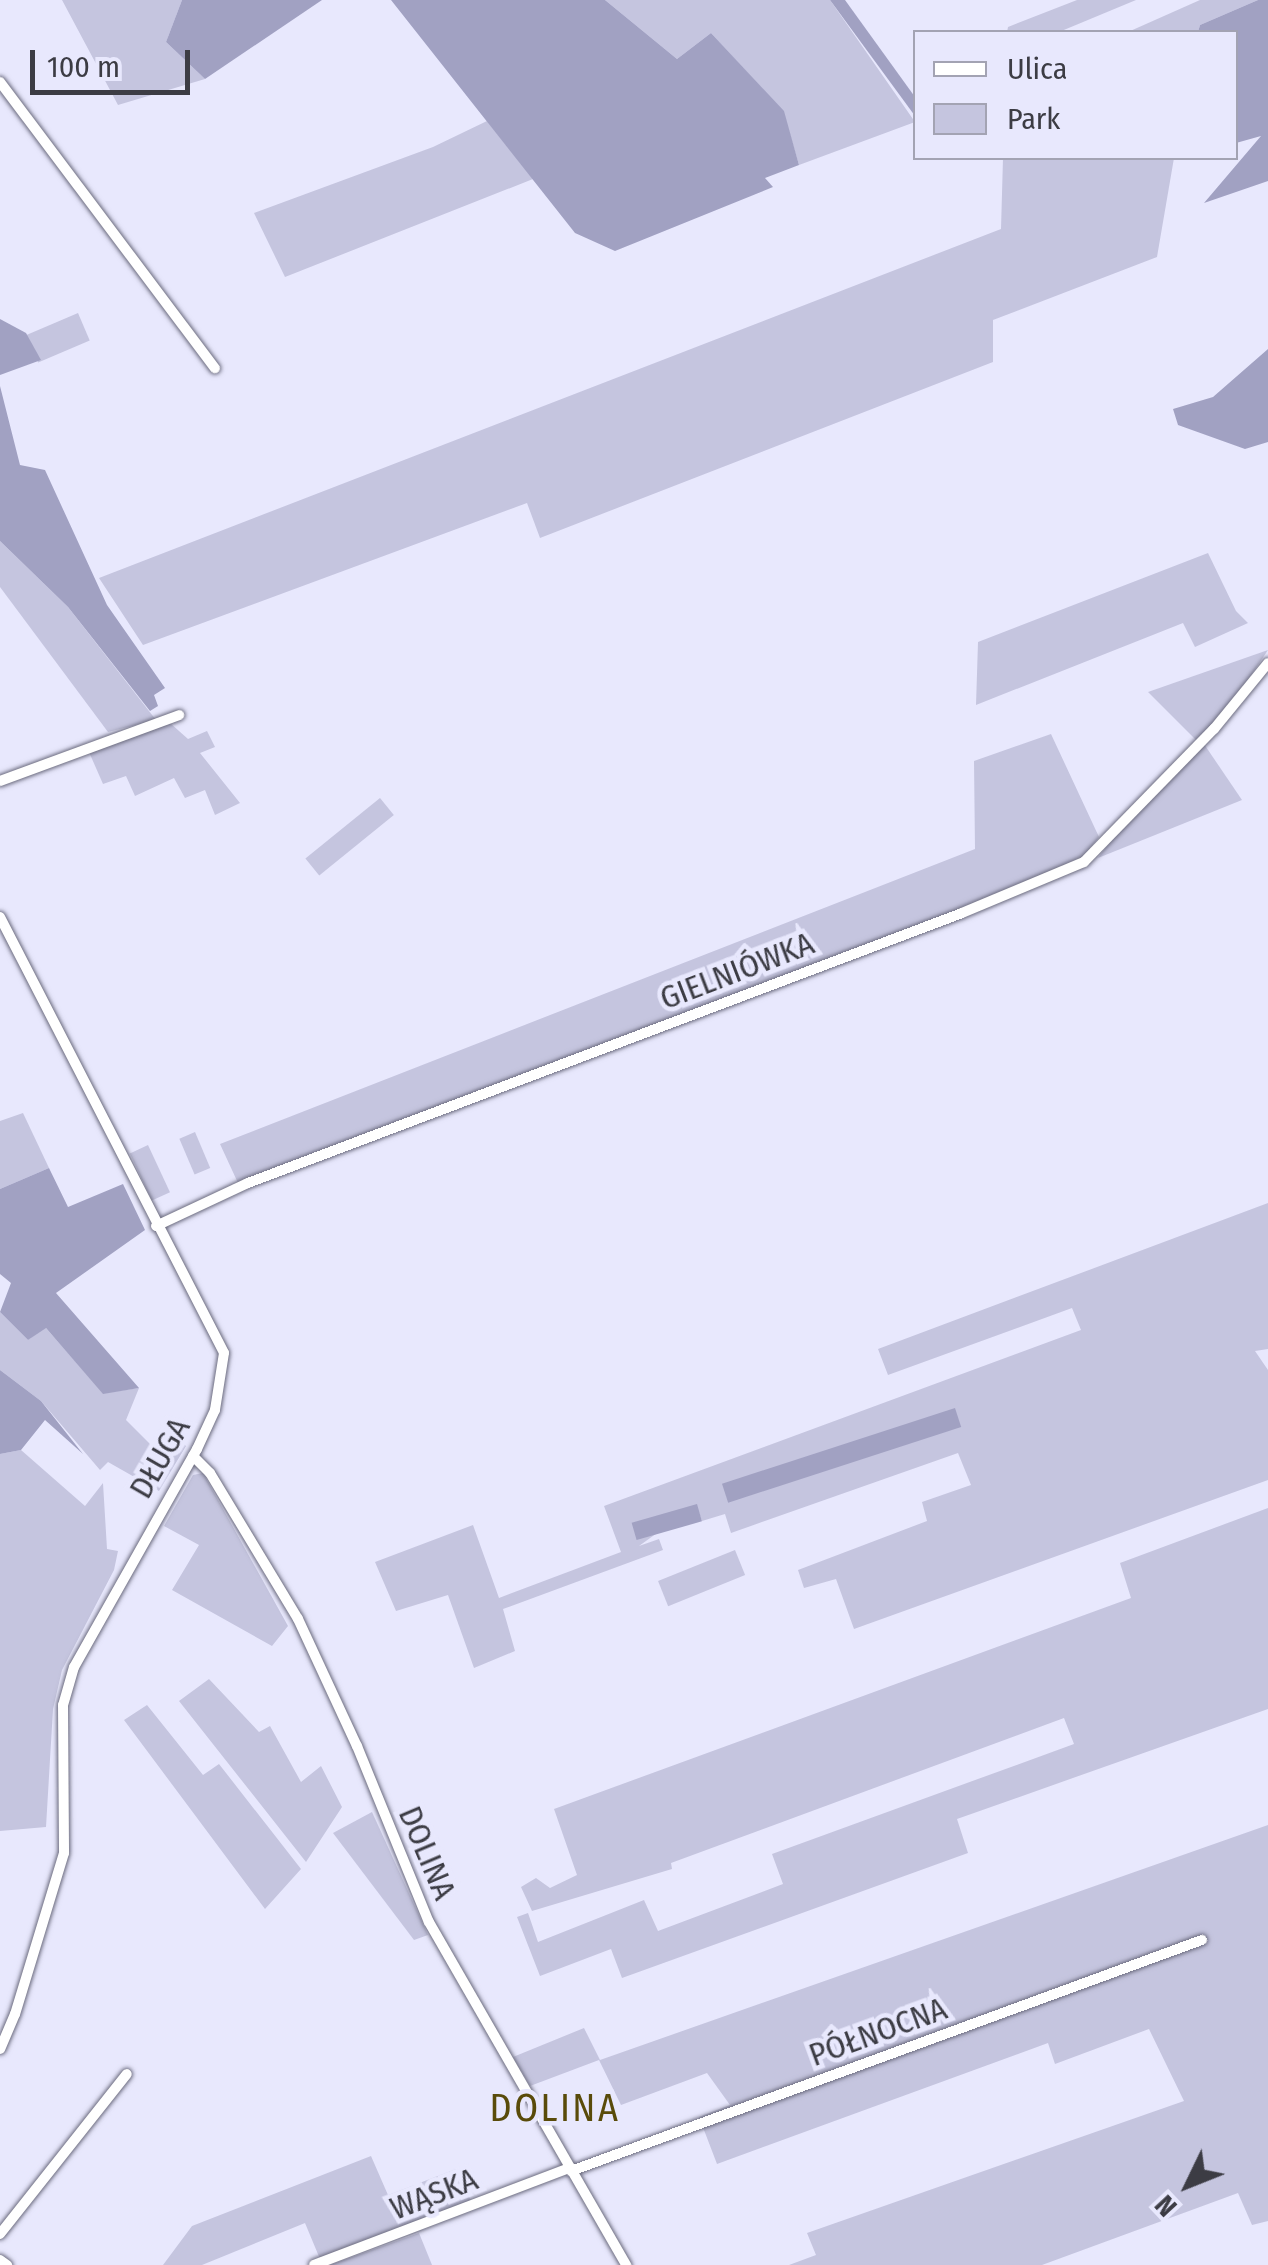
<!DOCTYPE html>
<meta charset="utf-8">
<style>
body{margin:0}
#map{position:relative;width:1268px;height:2265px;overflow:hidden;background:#e8e8fd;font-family:"Fira Sans Condensed",sans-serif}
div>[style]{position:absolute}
.green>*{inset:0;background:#c5c5df;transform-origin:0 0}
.forest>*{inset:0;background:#a1a1c2;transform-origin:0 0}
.roads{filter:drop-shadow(0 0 2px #6b6b7e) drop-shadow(0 0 2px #6b6b7e)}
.minor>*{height:10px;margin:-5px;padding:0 5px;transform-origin:5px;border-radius:5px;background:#fff}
span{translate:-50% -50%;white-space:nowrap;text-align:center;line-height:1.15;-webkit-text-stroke:9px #e8e8fd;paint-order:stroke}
.street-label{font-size:32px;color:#3c3c44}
.quarter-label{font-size:38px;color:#594b0a;letter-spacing:2.5px}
.legend{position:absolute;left:913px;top:30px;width:325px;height:130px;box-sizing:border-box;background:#e8e8fd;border:2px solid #a3a3b3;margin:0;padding:12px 18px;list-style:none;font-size:30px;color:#3c3c44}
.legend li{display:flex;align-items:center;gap:20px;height:50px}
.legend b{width:50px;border:2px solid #a3a3b3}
.north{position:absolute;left:1138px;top:2135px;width:100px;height:100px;-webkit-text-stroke:8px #e8e8fd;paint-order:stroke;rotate:227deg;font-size:28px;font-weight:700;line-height:40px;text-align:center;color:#3c3c44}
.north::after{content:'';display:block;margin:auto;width:35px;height:45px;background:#3c3c44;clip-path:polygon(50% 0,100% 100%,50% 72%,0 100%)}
.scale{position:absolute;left:30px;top:50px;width:160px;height:45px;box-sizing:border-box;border:5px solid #3c3c44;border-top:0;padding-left:12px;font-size:30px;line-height:35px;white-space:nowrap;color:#3c3c44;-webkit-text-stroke:8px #e8e8fd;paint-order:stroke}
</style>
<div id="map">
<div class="green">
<i style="clip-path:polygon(62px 0,182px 0,166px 42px,205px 79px,118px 105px)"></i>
<i style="clip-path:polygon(605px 0,830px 0,915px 122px,799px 165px,783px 111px,711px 33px,677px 59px)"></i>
<i style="clip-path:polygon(1077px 0,1136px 0,1059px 32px,1007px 32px,1008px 27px)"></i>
<i style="clip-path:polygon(1200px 0,1258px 0,1200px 25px,1198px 32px,1128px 32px)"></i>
<i style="clip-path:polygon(487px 121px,533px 179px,285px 277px,254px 213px,433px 147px)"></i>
<i style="clip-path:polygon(1003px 158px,1174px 158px,1157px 257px,993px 320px,993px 362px,540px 538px,527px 503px,143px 645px,99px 578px,1001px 229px)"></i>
<i style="left:78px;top:313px;width:30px;height:56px;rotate:67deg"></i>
<i style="clip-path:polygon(0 541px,68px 607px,156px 720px,108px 732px,0 587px)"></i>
<i style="clip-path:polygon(1208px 553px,1236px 611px,1248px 623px,1195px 647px,1183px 623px,976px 705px,978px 642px)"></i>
<i style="clip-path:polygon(1268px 650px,1237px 696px,1197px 741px,1148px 692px)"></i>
<i style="clip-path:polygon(170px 723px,188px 739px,207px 731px,215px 747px,200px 753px,240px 803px,215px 815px,205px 790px,185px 798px,174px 778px,135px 796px,126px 776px,103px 784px,89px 752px)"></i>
<i style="clip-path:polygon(1051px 734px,1099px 837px,1084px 856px,973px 905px,238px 1183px,220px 1144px,975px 849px,974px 761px)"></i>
<i style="clip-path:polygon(1204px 744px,1242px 800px,1098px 858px,1116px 834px)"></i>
<i style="left:380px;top:798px;width:22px;height:96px;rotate:51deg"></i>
<i style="clip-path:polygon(23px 1113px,49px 1168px,0 1189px,0 1121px)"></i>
<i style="left:195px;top:1132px;width:39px;height:17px;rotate:67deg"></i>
<i style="left:148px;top:1145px;width:52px;height:20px;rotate:65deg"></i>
<i style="clip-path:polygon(1268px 1203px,1268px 1349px,1255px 1351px,1268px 1370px,1268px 1480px,854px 1629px,836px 1579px,804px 1588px,798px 1570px,927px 1521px,922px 1502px,971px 1485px,958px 1453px,731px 1533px,725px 1514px,702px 1521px,696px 1505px,639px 1546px,659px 1539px,663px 1550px,503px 1609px,515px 1651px,474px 1668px,448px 1595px,396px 1611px,375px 1562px,473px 1525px,499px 1598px,621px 1552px,604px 1506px,1081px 1330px,1072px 1308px,888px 1375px,878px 1349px)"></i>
<i style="clip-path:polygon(0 1312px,28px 1340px,45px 1327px,103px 1393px,139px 1388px,126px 1420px,163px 1457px,181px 1441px,186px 1446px,159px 1491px,108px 1462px,100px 1470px,41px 1401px,0 1370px)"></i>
<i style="clip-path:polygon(21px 1450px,85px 1506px,103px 1483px,107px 1549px,118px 1551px,114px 1570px,62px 1670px,53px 1709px,46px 1827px,0 1831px,0 1454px)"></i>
<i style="clip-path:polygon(203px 1473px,288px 1626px,272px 1646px,172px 1590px,199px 1545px,164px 1526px,193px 1475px)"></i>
<i style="clip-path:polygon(1268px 1508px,1268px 1709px,957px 1819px,968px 1853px,622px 1978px,611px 1949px,540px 1976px,517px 1917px,528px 1913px,538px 1942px,644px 1900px,658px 1931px,783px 1884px,772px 1854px,1074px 1744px,1064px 1718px,671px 1863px,672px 1869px,532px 1911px,521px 1887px,536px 1878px,550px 1888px,577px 1875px,554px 1809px,1131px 1598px,1120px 1563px)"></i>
<i style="left:735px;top:1550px;width:27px;height:83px;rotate:68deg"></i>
<i style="clip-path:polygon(209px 1679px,259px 1732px,270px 1726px,301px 1782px,321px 1766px,342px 1807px,306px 1862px,179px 1701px)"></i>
<i style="clip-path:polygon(147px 1705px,203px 1775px,219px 1764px,301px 1869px,265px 1909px,124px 1720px)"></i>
<i style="clip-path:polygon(372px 1812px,428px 1935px,414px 1940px,333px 1833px)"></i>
<i style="clip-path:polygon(1268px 1825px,1268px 2221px,1252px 2225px,1238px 2193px,1042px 2265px,789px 2265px,816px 2255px,807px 2233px,1184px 2101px,1149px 2029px,1055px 2064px,1048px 2043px,717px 2164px,699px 2117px,730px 2105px,707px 2073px,621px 2105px,599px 2060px,530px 2086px,513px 2057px,584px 2028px,600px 2060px)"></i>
<i style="clip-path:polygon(371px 2156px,388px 2195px,456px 2169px,472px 2203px,320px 2259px,305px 2223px,202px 2265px,163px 2265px,192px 2226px)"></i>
<i style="clip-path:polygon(419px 2233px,432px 2265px,330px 2265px)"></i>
</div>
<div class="forest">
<i style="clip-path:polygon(182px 0,322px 0,205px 79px,166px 42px)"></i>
<i style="clip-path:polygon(391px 0,605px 0,677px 59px,711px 33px,784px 111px,799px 165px,765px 178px,773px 187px,615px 251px,575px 233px)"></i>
<i style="clip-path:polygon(830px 0,845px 0,915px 97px,915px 116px)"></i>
<i style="clip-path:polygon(1258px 0,1268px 0,1268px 181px,1204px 203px,1261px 136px,1236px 143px,1236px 32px,1198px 32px,1200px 25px)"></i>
<i style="clip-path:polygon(0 319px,26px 333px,41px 360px,0 375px)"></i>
<i style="clip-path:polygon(1268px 349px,1268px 442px,1245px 449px,1178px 425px,1173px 409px,1213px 397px)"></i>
<i style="clip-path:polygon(0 386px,20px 465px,45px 470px,107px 605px,165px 688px,154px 695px,158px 706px,150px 711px,68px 607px,0 541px)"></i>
<i style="clip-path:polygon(49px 1168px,68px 1207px,123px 1184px,145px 1230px,56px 1293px,139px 1388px,103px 1394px,46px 1328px,28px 1340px,0 1312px,11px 1283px,0 1274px,0 1189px)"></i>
<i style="clip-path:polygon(0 1370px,41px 1401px,83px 1454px,45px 1420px,21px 1450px,0 1454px)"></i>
<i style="left:955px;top:1408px;width:20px;height:245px;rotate:72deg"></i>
<i style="left:697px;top:1504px;width:18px;height:68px;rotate:74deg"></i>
</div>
<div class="roads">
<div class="minor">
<i style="left:0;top:82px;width:358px;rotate:53.1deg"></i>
<i style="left:0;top:781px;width:191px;rotate:-20.2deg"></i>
<i style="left:0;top:917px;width:490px;rotate:62.8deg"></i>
<i style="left:224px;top:1353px;width:58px;rotate:99deg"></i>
<i style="left:215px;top:1410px;width:43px;rotate:114.8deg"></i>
<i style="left:197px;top:1449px;width:250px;rotate:119.4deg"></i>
<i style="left:74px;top:1667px;width:40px;rotate:106deg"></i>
<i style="left:63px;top:1705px;width:148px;rotate:89.6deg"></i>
<i style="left:64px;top:1853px;width:168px;rotate:106.9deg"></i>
<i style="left:15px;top:2014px;width:38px;rotate:113deg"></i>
<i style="left:156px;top:1226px;width:102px;rotate:-25.1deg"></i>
<i style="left:248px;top:1183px;width:763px;rotate:-20.71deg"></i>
<i style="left:962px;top:913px;width:132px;rotate:-22.7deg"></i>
<i style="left:1084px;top:862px;width:186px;rotate:-45.7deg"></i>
<i style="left:1214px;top:729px;width:85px;rotate:-50.7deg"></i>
<i style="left:193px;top:1456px;width:24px;rotate:45deg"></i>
<i style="left:210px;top:1473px;width:170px;rotate:58.9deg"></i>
<i style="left:298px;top:1619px;width:140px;rotate:65.1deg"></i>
<i style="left:357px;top:1746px;width:190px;rotate:67.8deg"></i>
<i style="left:429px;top:1922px;width:396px;rotate:60.1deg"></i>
<i style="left:571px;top:2171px;width:672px;rotate:-20.11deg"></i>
<i style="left:0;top:2234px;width:204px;rotate:-51.6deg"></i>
<i style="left:0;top:2260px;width:9px;rotate:36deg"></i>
<i style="left:314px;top:2265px;width:274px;rotate:-20.8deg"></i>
</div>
</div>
<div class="street-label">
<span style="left:737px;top:971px;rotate:-21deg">GIELNIÓWKA</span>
<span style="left:160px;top:1458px;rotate:-60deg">DŁUGA</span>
<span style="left:427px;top:1853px;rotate:67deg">DOLINA</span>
<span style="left:878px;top:2032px;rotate:-20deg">PÓŁNOCNA</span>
<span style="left:434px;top:2194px;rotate:-21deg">WĄSKA</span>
</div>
<div class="quarter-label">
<span style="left:555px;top:2109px">DOLINA</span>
</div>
<ul class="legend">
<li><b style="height:12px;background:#fff"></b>Ulica</li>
<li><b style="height:28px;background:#c5c5df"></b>Park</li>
</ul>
<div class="north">N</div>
<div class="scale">100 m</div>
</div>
